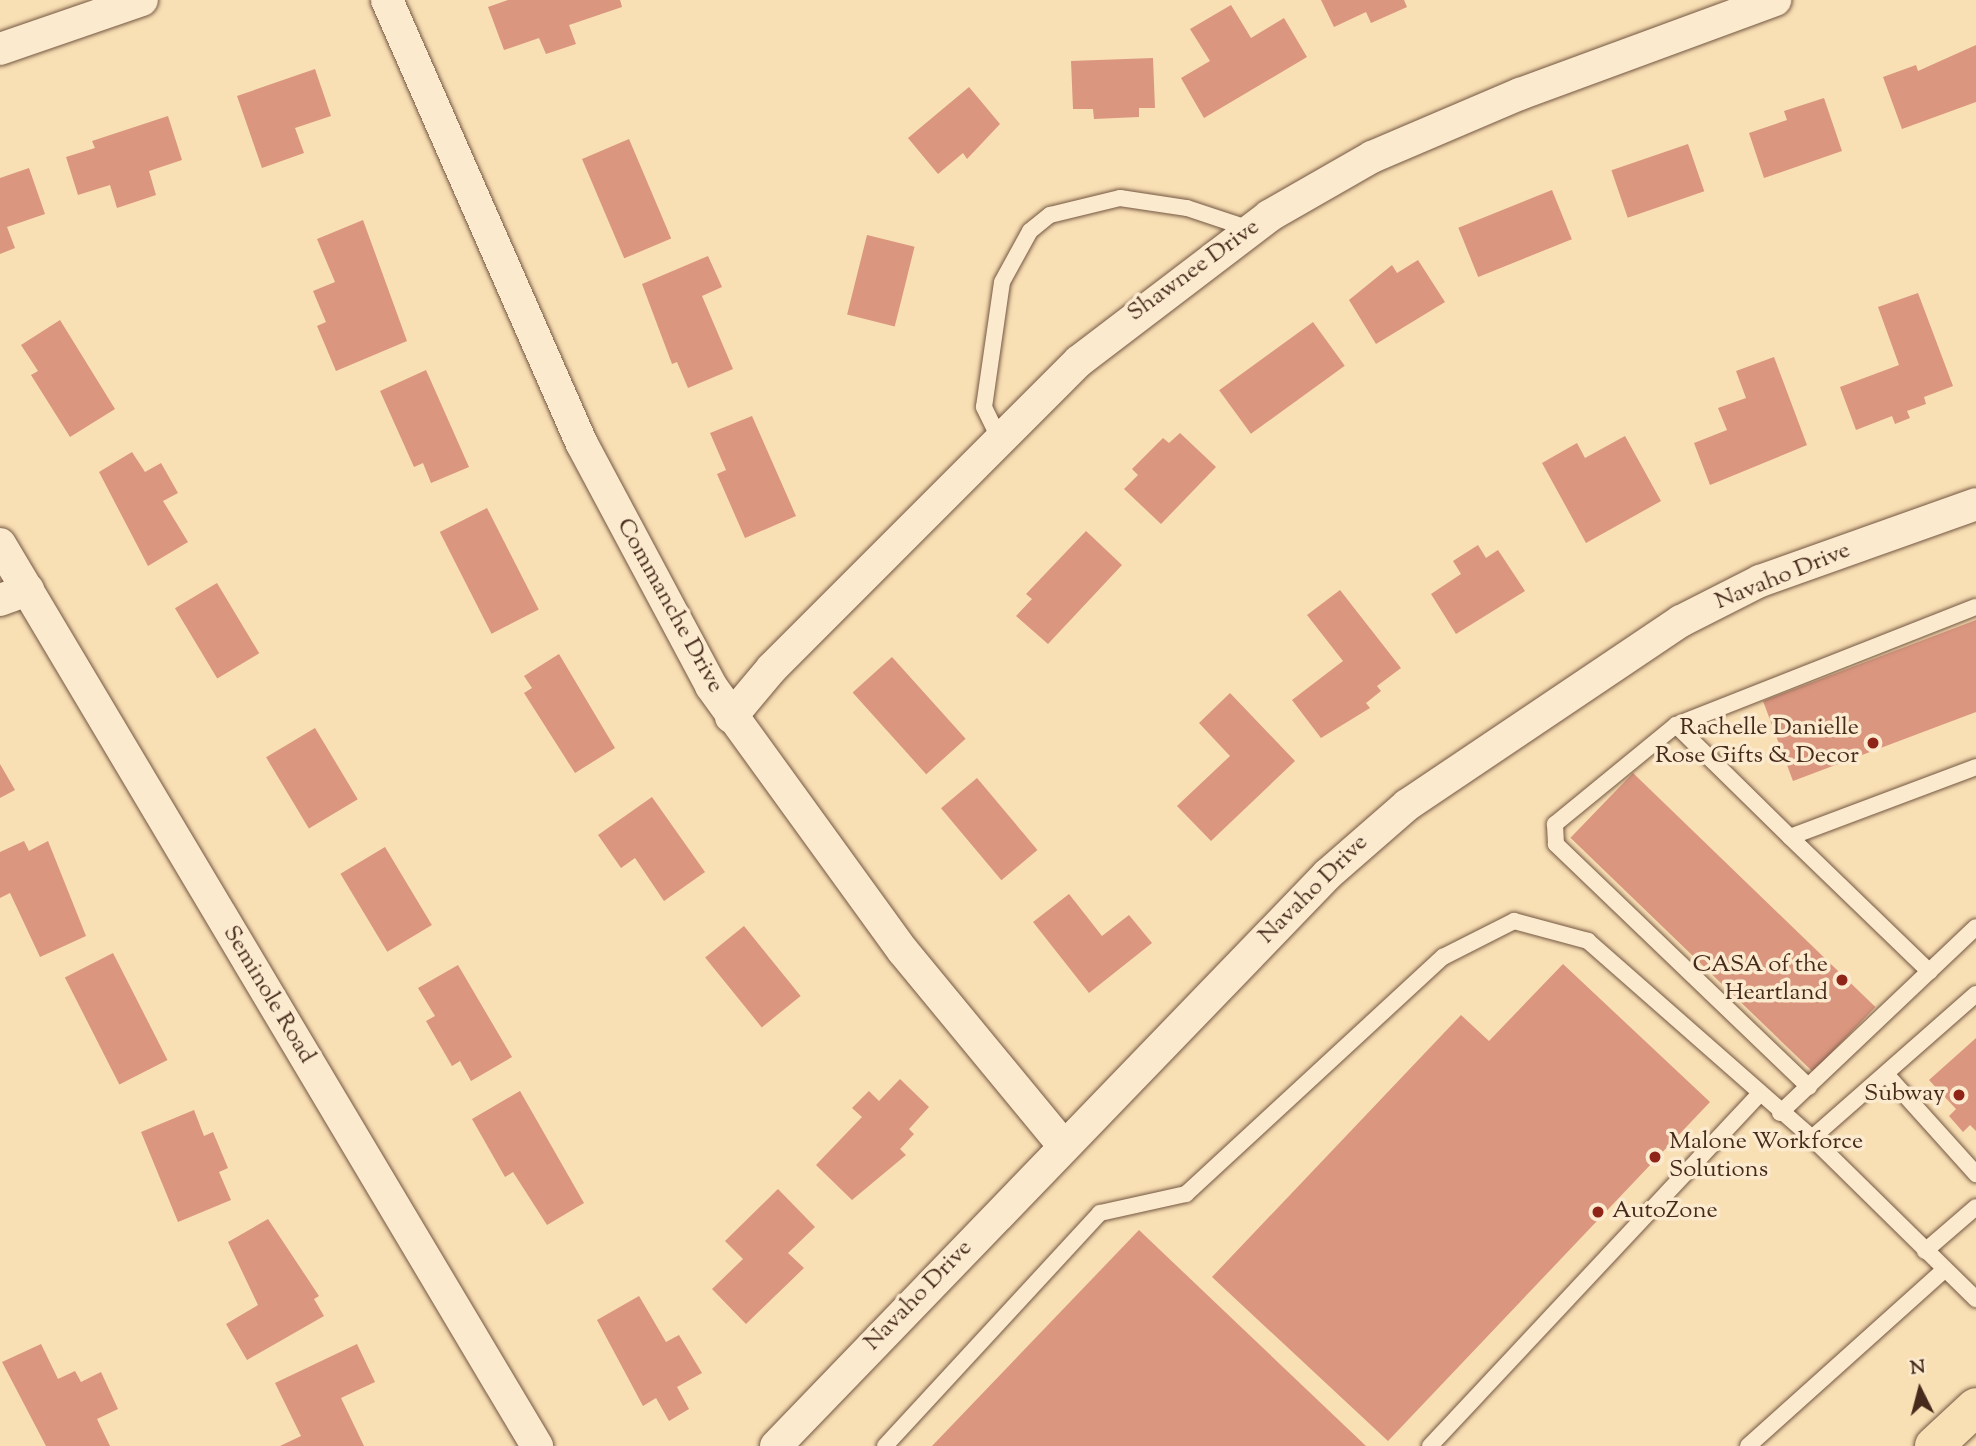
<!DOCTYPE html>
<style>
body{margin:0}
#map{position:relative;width:1976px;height:1446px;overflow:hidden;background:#f9dfb4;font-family:"Sorts Mill Goudy",serif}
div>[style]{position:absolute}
.building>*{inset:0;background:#da967f;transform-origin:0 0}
.roads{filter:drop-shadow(0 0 2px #735742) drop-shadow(0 0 2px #735742)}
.lane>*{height:16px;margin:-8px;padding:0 8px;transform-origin:8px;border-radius:8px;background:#fbeace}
.street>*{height:32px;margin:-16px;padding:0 16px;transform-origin:16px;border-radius:16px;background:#fbeace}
.primary>*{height:38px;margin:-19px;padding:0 19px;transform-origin:19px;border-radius:19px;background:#f9dfb4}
.dots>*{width:19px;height:19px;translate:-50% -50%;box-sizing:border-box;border:4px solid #fbeace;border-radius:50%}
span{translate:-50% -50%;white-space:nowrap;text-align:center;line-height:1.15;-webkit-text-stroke:7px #fbeace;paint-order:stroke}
.street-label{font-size:24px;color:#462a1c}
.poi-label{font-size:24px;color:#462a1c}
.right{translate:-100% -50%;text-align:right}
.left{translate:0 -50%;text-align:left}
.north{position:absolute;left:1885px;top:1355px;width:70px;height:70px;-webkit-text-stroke:5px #fbeace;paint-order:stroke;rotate:354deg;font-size:19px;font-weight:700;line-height:28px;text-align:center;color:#462a1c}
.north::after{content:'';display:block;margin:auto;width:24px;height:32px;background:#462a1c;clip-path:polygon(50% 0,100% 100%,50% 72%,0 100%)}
</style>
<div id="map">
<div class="building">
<i style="clip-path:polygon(508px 0,620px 0,622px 7px,569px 25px,576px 44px,546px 54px,539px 38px,504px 50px,488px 7px)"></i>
<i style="clip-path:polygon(1321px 0,1404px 0,1407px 7px,1371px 23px,1366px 12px,1334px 27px)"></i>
<i style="clip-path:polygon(1231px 5px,1251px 38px,1284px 18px,1307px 57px,1204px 118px,1181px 78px,1210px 61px,1190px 29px)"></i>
<i style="clip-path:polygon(1976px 45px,1976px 102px,1902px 129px,1883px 77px,1916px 65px,1918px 71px)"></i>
<i style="clip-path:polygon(1153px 58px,1155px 108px,1139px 108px,1139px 117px,1094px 119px,1093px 109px,1073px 109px,1071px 61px)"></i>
<i style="clip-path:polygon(315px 69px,331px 116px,295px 128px,304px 153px,262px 168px,237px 96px)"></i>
<i style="clip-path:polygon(969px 87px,1000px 124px,967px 159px,963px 153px,938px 174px,908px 138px)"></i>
<i style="clip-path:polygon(1824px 98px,1842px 151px,1764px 178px,1749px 133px,1787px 120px,1784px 111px)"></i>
<i style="clip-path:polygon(168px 116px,182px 160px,149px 171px,156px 195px,117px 208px,110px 185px,78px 195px,66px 157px,95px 148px,92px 141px)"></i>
<i style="left:629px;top:139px;width:108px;height:51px;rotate:67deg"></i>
<i style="left:1688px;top:144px;width:50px;height:81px;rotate:71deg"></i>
<i style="clip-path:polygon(29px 168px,45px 214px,7px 227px,15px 248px,0 254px,0 178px)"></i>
<i style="left:1552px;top:190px;width:53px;height:101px;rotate:68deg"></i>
<i style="clip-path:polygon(363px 220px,407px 341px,336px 371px,317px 326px,326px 322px,313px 291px,335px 282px,317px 239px)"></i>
<i style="left:867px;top:235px;width:49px;height:82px;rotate:14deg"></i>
<i style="clip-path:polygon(708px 256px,722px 287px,702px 296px,733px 369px,688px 388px,677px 362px,672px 364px,642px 284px)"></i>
<i style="clip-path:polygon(1418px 260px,1445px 302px,1376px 344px,1349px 300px,1392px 265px,1397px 273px)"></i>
<i style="clip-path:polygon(1918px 293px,1953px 386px,1924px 397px,1926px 404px,1907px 411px,1910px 418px,1895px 424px,1892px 416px,1856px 430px,1840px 387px,1899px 365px,1878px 307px)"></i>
<i style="clip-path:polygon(60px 320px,115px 409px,70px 437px,31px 375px,38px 371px,21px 345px)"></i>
<i style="left:1313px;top:322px;width:54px;height:116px;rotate:54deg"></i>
<i style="clip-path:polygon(1774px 357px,1807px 445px,1710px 485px,1694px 443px,1727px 430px,1718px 408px,1746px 398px,1736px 371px)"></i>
<i style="clip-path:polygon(426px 370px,469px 467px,431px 483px,423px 463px,414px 467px,380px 391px)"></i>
<i style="clip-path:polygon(752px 416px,796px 516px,745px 538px,717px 474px,726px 470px,710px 433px)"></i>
<i style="clip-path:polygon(1180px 433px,1216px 467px,1161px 524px,1124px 489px,1138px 475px,1132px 469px,1163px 438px,1169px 443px)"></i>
<i style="clip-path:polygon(1625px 436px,1661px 501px,1586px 543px,1542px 463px,1577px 443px,1585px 458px)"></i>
<i style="clip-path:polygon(132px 452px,145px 472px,161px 463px,178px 493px,163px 501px,188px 542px,148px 566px,99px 472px)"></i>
<i style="left:487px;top:508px;width:114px;height:53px;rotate:63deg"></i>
<i style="clip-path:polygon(1086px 531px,1122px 565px,1048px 644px,1016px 616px,1032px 599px,1026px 594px)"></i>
<i style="clip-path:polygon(1478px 545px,1486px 558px,1498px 550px,1525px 591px,1456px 634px,1431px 594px,1461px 574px,1453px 561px)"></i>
<i style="left:217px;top:583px;width:82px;height:49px;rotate:59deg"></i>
<i style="clip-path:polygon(1340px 590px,1401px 668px,1377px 686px,1381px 691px,1366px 703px,1370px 708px,1321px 738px,1292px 700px,1343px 661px,1307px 615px)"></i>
<i style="clip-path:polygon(1976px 620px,1976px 712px,1793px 781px,1763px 701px)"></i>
<i style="clip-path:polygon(559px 654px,615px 748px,575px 773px,524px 693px,532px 688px,524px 676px)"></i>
<i style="left:892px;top:657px;width:110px;height:53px;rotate:48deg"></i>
<i style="clip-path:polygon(1230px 693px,1295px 761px,1211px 841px,1177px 806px,1230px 756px,1199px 723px)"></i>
<i style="left:315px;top:728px;width:83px;height:57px;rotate:59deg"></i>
<i style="clip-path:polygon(0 764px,15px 790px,0 798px)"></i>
<i style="left:1633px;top:773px;width:337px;height:90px;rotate:44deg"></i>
<i style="left:977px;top:778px;width:94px;height:47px;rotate:50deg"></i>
<i style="clip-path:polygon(652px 797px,705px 872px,664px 901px,635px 858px,621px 868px,598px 835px)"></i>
<i style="clip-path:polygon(24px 841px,29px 851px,48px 841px,86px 936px,40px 957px,10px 893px,0 898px,0 852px)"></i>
<i style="left:385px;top:847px;width:91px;height:52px;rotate:59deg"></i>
<i style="clip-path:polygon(1069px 894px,1102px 936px,1129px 915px,1152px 943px,1089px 993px,1033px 922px)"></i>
<i style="left:744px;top:926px;width:90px;height:50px;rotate:51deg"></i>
<i style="left:113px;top:953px;width:120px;height:54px;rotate:63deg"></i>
<i style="clip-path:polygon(1563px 964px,1710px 1102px,1388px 1441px,1212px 1277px,1461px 1015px,1489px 1041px)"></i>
<i style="clip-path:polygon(458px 965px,512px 1057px,471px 1081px,460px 1061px,452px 1066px,426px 1021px,435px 1016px,418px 988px)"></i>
<i style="clip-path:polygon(1976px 1038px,1976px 1131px,1970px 1125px,1963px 1132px,1949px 1116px,1956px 1109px,1929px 1080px)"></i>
<i style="clip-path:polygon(900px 1079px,929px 1107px,909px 1129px,914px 1134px,900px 1149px,906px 1155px,852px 1200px,816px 1165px,862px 1117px,852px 1108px,869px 1091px,879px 1101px)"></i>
<i style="clip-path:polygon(520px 1091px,584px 1203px,547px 1225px,513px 1172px,505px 1177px,472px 1119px)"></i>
<i style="clip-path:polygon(194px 1110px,204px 1136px,213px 1132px,228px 1168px,219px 1172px,231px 1200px,178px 1222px,141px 1132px)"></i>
<i style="clip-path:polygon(778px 1189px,815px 1227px,788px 1253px,804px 1268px,746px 1324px,712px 1289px,743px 1259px,725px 1241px)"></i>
<i style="clip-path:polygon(268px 1219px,319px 1296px,314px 1299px,324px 1316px,247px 1360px,226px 1324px,258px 1305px,228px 1242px)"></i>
<i style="clip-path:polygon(1139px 1230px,1366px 1446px,932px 1446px)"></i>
<i style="clip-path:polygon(639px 1296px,666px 1342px,679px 1335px,702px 1373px,677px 1387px,689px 1409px,669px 1421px,656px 1398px,643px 1406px,597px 1320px)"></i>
<i style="clip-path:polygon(41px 1344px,58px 1379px,75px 1371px,81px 1382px,101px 1372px,118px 1409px,97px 1419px,110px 1446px,46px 1446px,2px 1362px)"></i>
<i style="clip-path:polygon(357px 1344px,375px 1382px,341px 1398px,364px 1446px,280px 1446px,301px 1436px,275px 1383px)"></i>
</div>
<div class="roads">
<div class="lane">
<i style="left:1000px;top:440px;width:37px;rotate:-116deg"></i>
<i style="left:984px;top:407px;width:126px;rotate:-81.8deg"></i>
<i style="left:1002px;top:282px;width:58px;rotate:-61.2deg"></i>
<i style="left:1030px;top:231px;width:26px;rotate:-39deg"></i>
<i style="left:1050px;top:215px;width:72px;rotate:-13.7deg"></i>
<i style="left:1120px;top:198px;width:68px;rotate:8.5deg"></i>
<i style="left:1187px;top:208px;width:66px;rotate:18.4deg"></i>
<i style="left:1676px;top:725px;width:160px;rotate:44.5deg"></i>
<i style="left:1790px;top:837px;width:199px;rotate:-20.6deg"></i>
<i style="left:1790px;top:837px;width:194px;rotate:44deg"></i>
<i style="left:1886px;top:1074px;width:135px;rotate:48deg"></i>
<i style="left:1809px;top:1087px;width:351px;rotate:-136.2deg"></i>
<i style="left:1556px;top:844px;width:20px;rotate:-93deg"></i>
<i style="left:1555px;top:824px;width:156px;rotate:-39.3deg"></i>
<i style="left:1676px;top:725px;width:322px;rotate:-21.5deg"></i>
<i style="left:1780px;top:1113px;width:270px;rotate:-43.5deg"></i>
<i style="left:1812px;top:1138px;width:218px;rotate:-41.3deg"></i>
<i style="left:1925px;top:1251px;width:67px;rotate:-40.8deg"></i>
<i style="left:885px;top:1446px;width:317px;rotate:-47.3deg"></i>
<i style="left:1100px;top:1213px;width:88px;rotate:-12.5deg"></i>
<i style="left:1186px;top:1194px;width:350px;rotate:-42.7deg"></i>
<i style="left:1443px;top:957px;width:80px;rotate:-26.9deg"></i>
<i style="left:1514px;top:921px;width:77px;rotate:15.1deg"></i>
<i style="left:1588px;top:941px;width:298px;rotate:41.3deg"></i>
<i style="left:1812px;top:1138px;width:230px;rotate:44.5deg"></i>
<i style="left:1430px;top:1446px;width:480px;rotate:-46.9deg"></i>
<i style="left:1748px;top:1446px;width:262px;rotate:-41.9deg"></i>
</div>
<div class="street">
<i style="left:387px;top:0;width:485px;rotate:66.3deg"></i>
<i style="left:582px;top:444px;width:274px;rotate:61.9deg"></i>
<i style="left:711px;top:686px;width:327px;rotate:54.1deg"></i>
<i style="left:903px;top:951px;width:251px;rotate:50.5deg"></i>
<i style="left:0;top:49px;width:150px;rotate:-19deg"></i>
<i style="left:0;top:544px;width:1050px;rotate:59.23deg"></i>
<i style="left:0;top:600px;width:30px;rotate:-20deg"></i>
<i style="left:731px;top:717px;width:64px;rotate:-50.1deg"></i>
<i style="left:772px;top:668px;width:434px;rotate:-45deg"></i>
<i style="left:1079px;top:361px;width:239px;rotate:-37.3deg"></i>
<i style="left:1269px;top:216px;width:119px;rotate:-29.8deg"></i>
<i style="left:1372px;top:157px;width:161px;rotate:-23.1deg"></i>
<i style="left:1520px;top:94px;width:272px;rotate:-20.2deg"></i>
<i style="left:776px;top:1446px;width:795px;rotate:-46.02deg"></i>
<i style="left:1328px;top:874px;width:105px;rotate:-41.1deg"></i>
<i style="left:1407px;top:805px;width:330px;rotate:-33.9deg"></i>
<i style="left:1681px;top:621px;width:89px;rotate:-26.9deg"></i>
<i style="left:1760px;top:581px;width:229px;rotate:-19.6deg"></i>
</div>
<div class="primary">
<i style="left:1934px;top:1446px;width:57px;rotate:-42.9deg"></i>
</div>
</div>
<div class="dots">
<i style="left:1873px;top:743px;background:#8f2418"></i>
<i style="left:1842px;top:980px;background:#8f2418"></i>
<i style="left:1959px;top:1095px;background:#8f2418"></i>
<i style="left:1655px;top:1157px;background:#8f2418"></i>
<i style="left:1598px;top:1212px;background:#8f2418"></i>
</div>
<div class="street-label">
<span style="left:1194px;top:271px;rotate:-36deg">Shawnee Drive</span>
<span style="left:1783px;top:577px;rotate:-22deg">Navaho Drive</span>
<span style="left:669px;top:606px;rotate:61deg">Commanche Drive</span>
<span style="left:1314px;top:890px;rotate:-45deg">Navaho Drive</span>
<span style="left:268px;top:995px;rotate:59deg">Seminole Road</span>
<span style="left:919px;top:1296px;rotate:-46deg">Navaho Drive</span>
</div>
<div class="poi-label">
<span class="right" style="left:1859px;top:743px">Rachelle Danielle<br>Rose Gifts &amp; Decor</span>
<span class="right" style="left:1828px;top:980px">CASA of the<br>Heartland</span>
<span class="right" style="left:1945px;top:1095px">Subway</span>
<span class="left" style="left:1669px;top:1157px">Malone Workforce<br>Solutions</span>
<span class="left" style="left:1612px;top:1212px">AutoZone</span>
</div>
<div class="north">N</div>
</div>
